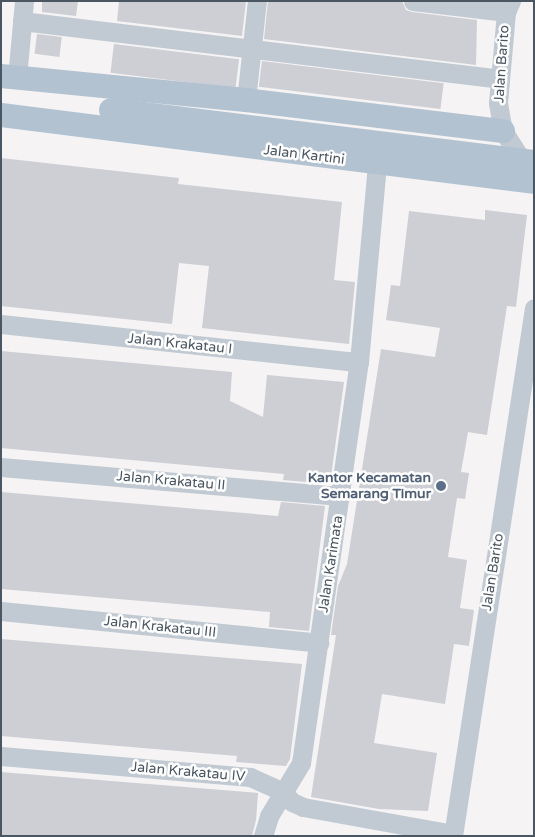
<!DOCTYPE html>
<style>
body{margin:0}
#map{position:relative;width:535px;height:837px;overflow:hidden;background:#f5f3f3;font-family:"Varela Round",sans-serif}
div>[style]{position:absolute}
.building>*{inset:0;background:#cdcfd5;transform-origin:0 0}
.minor>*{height:19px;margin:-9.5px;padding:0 9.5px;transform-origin:9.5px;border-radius:9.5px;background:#c1cad2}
.major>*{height:24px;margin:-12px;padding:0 12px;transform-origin:12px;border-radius:12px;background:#b3c2d1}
.dots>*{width:14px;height:14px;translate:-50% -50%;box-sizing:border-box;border:2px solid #fff;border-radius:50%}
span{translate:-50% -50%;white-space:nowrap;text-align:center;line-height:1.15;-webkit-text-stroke:5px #fff;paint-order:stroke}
.street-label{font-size:14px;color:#4a5661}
.service-label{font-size:14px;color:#4e5e75;font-weight:700}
.right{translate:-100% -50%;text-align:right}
.frame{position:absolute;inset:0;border:2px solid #4a5661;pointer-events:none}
</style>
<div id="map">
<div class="building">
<i style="clip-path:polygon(42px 1px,78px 1px,76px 16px,42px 12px)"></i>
<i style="clip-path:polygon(119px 1px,246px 1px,242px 36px,117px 21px)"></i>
<i style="clip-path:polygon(268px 1px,402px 1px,406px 10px,412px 12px,477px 20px,476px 65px,264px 39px)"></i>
<i style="left:37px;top:34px;width:25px;height:20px;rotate:7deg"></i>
<i style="left:114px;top:44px;width:126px;height:29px;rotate:7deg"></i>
<i style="left:262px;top:61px;width:183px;height:26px;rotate:7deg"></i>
<i style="clip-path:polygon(1px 158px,179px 178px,178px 184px,342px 202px,334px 280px,355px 282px,349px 344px,202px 328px,209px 266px,179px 263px,172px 324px,1px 306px)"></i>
<i style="clip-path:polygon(485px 210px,527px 215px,516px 307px,507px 306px,487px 435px,468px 432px,461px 472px,469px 473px,465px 499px,457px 498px,448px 557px,467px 560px,460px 608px,474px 610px,469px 646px,454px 644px,445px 704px,382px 694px,374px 743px,437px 753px,428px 811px,379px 809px,311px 797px,336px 635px,331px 635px,338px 586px,347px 564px,381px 349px,435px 357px,440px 328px,386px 320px,391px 285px,400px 286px,409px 211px,485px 220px)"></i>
<i style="clip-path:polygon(1px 351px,232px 372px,230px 401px,263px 417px,267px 375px,344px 382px,330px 484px,283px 480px,284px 474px,1px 448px)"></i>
<i style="clip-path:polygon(1px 492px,278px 516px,281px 502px,325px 506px,309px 631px,269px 627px,270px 612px,1px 589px)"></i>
<i style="clip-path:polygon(1px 639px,302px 664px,290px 759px,286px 766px,236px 762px,237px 756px,1px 736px)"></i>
<i style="clip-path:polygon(1px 772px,258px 793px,256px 820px,252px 836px,1px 836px)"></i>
</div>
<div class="minor">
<i style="left:413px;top:1px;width:94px;rotate:6.7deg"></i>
<i style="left:511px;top:1px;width:12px;rotate:114deg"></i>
<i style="left:506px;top:12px;width:91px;rotate:95deg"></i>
<i style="left:498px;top:103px;width:28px;rotate:80deg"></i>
<i style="left:503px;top:131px;width:44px;rotate:57deg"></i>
<i style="left:22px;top:21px;width:481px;rotate:6.9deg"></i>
<i style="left:17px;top:78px;width:77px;rotate:-84.8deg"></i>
<i style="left:246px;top:100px;width:100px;rotate:-83.7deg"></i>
<i style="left:1px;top:324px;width:360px;rotate:6.1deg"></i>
<i style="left:1px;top:467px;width:341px;rotate:4.9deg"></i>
<i style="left:1px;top:611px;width:320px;rotate:5.7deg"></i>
<i style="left:1px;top:756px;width:250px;rotate:4.8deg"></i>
<i style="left:250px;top:777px;width:36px;rotate:24deg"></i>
<i style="left:283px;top:792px;width:13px;rotate:48deg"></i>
<i style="left:292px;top:802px;width:12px;rotate:24deg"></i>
<i style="left:303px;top:807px;width:152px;rotate:10.2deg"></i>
<i style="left:263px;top:836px;width:21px;rotate:-73deg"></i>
<i style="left:269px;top:816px;width:62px;rotate:-58.9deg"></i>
<i style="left:301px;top:763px;width:405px;rotate:-81.8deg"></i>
<i style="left:359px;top:362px;width:199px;rotate:-84.8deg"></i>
<i style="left:453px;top:836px;width:534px;rotate:-81.28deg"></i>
</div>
<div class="major">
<i style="left:1px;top:76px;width:246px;rotate:5.6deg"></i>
<i style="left:246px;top:100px;width:259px;rotate:6.9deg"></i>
<i style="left:111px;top:110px;width:426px;rotate:7deg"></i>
<i style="left:1px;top:115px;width:537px;rotate:7.16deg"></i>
</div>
<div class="dots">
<i style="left:441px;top:486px;background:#5c6f8a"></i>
</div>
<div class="street-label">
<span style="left:502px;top:64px;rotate:-86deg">Jalan Barito</span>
<span style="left:304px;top:155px;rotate:7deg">Jalan Kartini</span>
<span style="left:180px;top:344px;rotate:6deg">Jalan Krakatau I</span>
<span style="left:171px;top:481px;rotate:5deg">Jalan Krakatau II</span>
<span style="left:331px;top:564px;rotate:-81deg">Jalan Karimata</span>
<span style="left:493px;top:572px;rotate:-81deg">Jalan Barito</span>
<span style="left:160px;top:627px;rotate:6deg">Jalan Krakatau III</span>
<span style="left:188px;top:772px;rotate:5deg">Jalan Krakatau IV</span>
</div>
<div class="service-label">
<span class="right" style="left:431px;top:486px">Kantor Kecamatan<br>Semarang Timur</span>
</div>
<div class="frame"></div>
</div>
